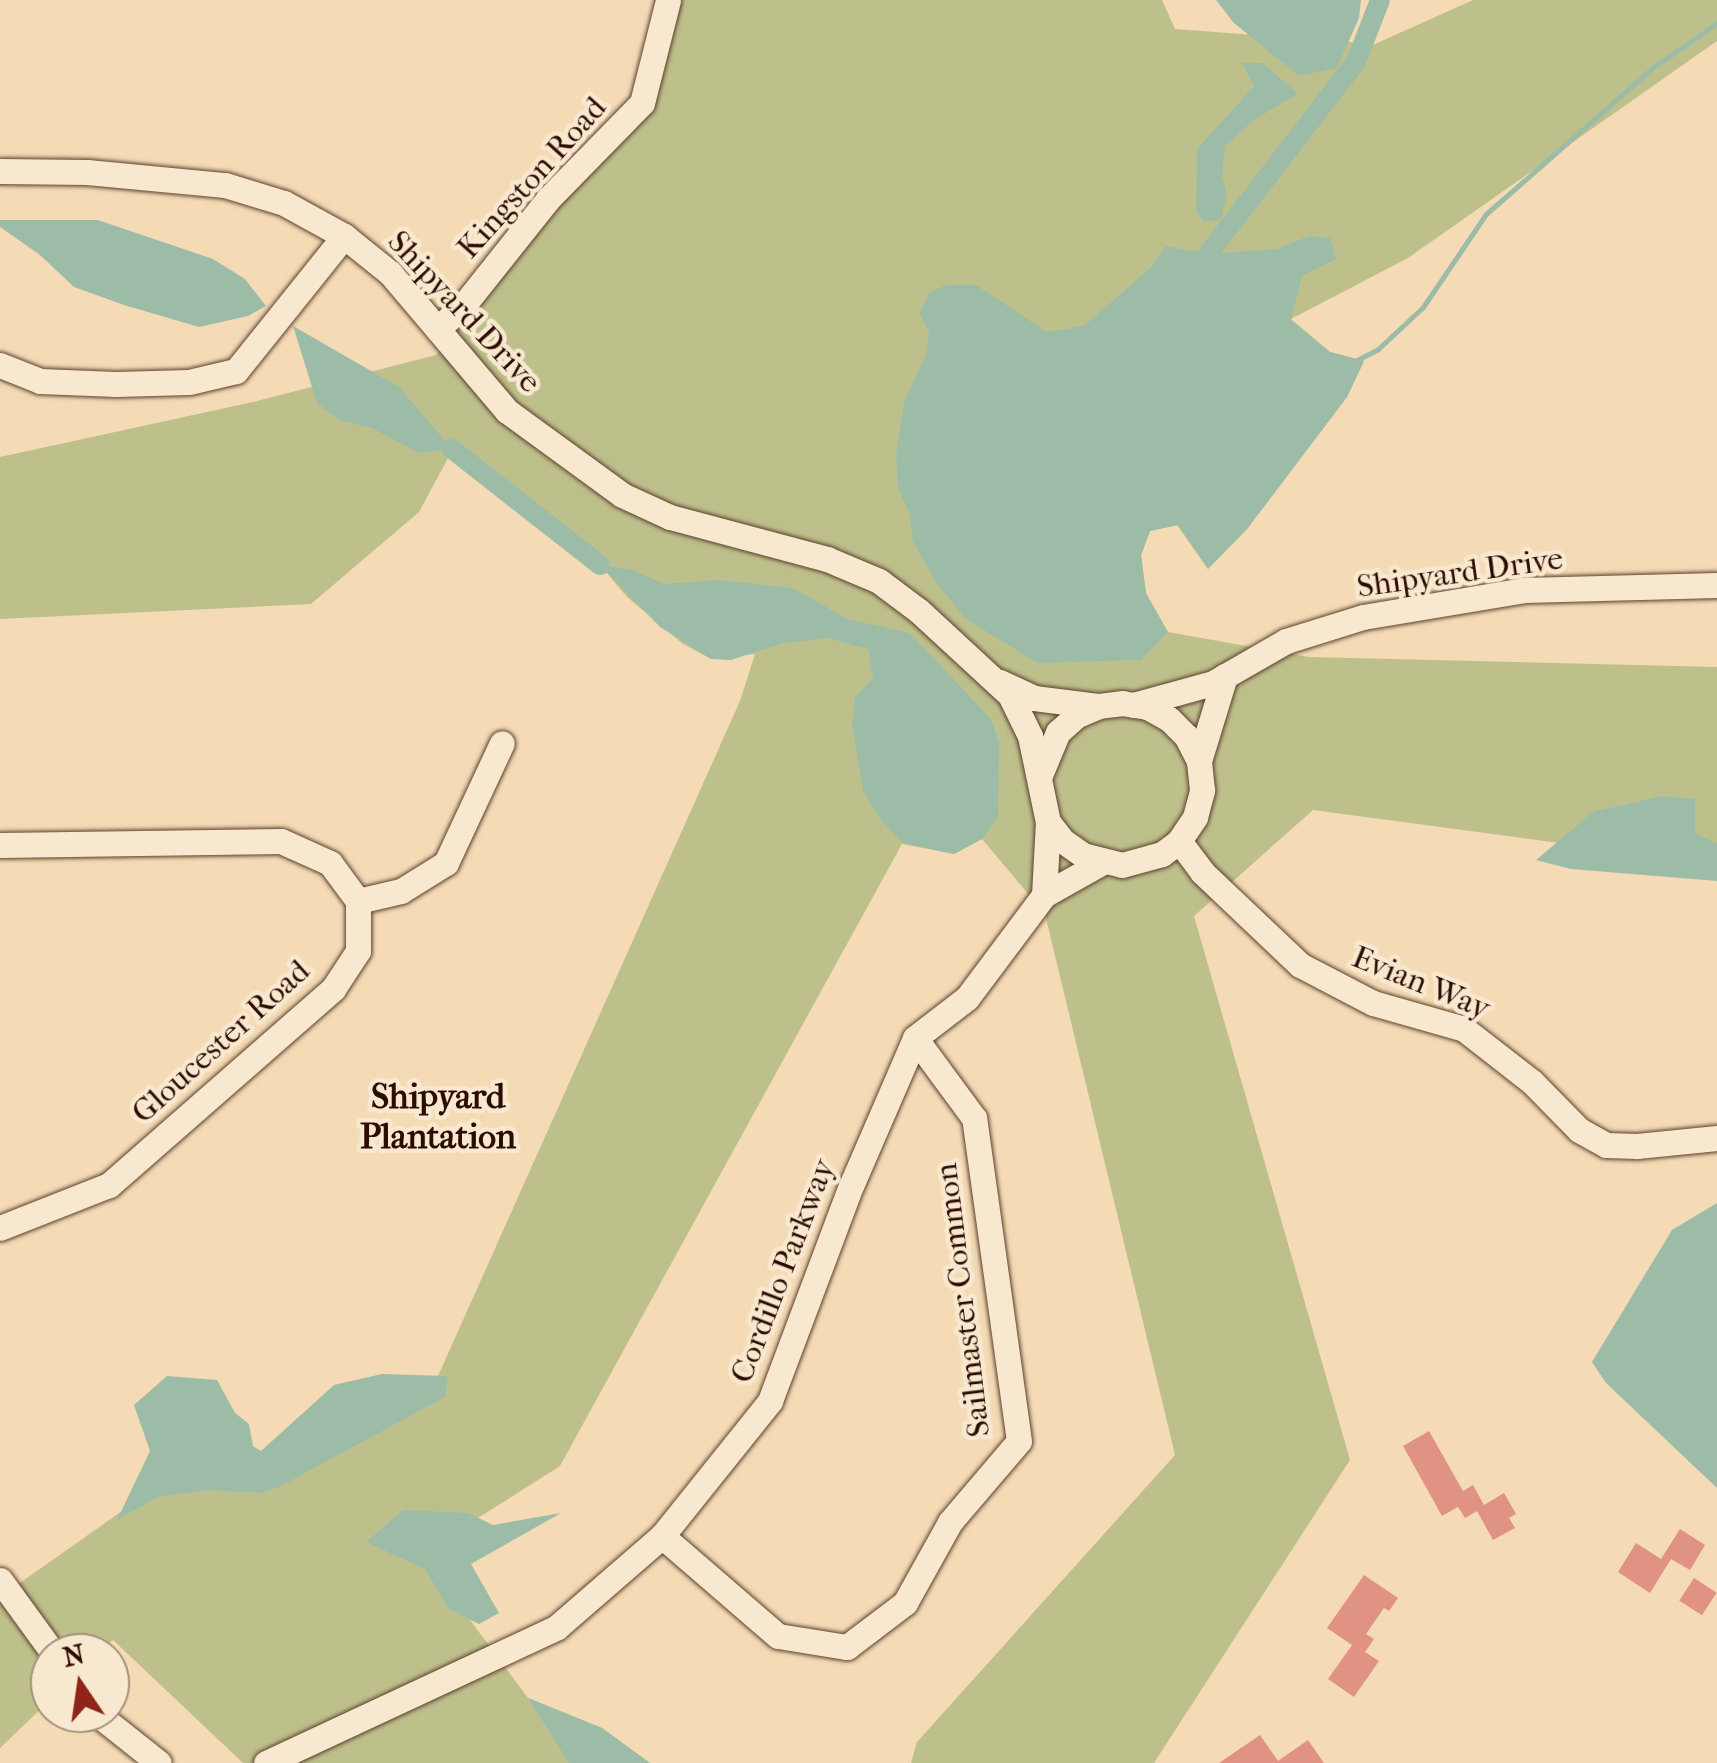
<!DOCTYPE html>
<style>
body{margin:0}
#map{position:relative;width:1717px;height:1763px;overflow:hidden;background:#f4dbb5;font-family:"IM FELL French Canon",serif}
div>[style]{position:absolute}
.green>*{inset:0;background:#bec08c}
.water>*{inset:0;background:#9dbca8}
.stream>*{height:5px;margin:-2.5px;padding:0 2.5px;transform-origin:2.5px;border-radius:2.5px;background:#9dbca8}
.canal>*{height:20px;margin:-10px;padding:0 10px;transform-origin:10px;border-radius:10px;background:#9dbca8}
.building>*{inset:0;background:#e09283;transform-origin:0 0}
.roads{filter:drop-shadow(0 0 2px #5e402e) drop-shadow(0 0 2px #5e402e)}
.minor>*{height:25px;margin:-12.5px;padding:0 12.5px;transform-origin:12.5px;border-radius:12.5px;background:#f8e8cf}
span{translate:-50% -50%;white-space:nowrap;text-align:center;line-height:1.15;-webkit-text-stroke:9px #f8e8cf;paint-order:stroke}
.street-label{font-size:32px;color:#2c0c01}
.neighbourhood-label{font-size:35px;color:#2c0c01;font-weight:700}
.north{position:absolute;left:30px;top:1633px;width:100px;height:100px;box-sizing:border-box;background:#f8e8cf;border:2px solid #a6907d;border-radius:50%;rotate:347deg;font-size:28px;font-weight:700;line-height:40px;text-align:center;color:#2c0c01}
.north::after{content:'';display:block;margin:auto;width:35px;height:45px;background:#8f2418;clip-path:polygon(50% 0,100% 100%,50% 72%,0 100%)}
</style>
<div id="map">
<div class="green">
<i style="clip-path:polygon(674px 0,1162px 0,1175px 29px,1375px 44px,1473px 0,1717px 0,1717px 41px,1408px 258px,1291px 319px,1330px 352px,1364px 361px,1347px 397px,1247px 529px,1208px 569px,1177px 525px,1150px 531px,1141px 555px,1146px 594px,1168px 632px,1309px 657px,1717px 667px,1717px 864px,1313px 810px,1194px 916px,1350px 1460px,1154px 1763px,911px 1763px,917px 1742px,1175px 1455px,1045px 914px,982px 839px,954px 854px,902px 844px,560px 1466px,421px 1554px,528px 1698px,602px 1728px,650px 1763px,243px 1763px,113px 1640px,99px 1653px,50px 1653px,50px 1700px,0 1748px,0 1597px,217px 1444px,273px 1465px,438px 1376px,740px 701px,755px 654px,711px 659px,683px 644px,627px 597px,600px 565px,453px 449px,419px 512px,311px 604px,0 619px,0 457px,253px 402px,436px 355px,523px 244px,645px 107px)"></i>
</div>
<div class="water">
<i style="clip-path:polygon(1216px 0,1361px 0,1359px 18px,1337px 68px,1299px 76px,1234px 23px)"></i>
<i style="clip-path:polygon(1242px 63px,1263px 63px,1298px 94px,1254px 120px,1225px 146px,1222px 176px,1227px 194px,1221px 219px,1205px 222px,1196px 212px,1197px 149px,1254px 86px)"></i>
<i style="clip-path:polygon(0 220px,98px 220px,213px 259px,245px 279px,266px 306px,248px 316px,199px 327px,124px 305px,74px 287px,40px 255px,0 227px)"></i>
<i style="clip-path:polygon(1310px 236px,1330px 238px,1336px 259px,1302px 276px,1291px 320px,1330px 352px,1364px 361px,1347px 397px,1247px 529px,1208px 569px,1178px 525px,1150px 531px,1141px 555px,1146px 593px,1168px 632px,1141px 660px,1037px 663px,965px 618px,935px 581px,913px 541px,909px 512px,898px 488px,896px 454px,904px 403px,927px 352px,929px 331px,919px 314px,930px 292px,947px 285px,976px 285px,1047px 332px,1084px 326px,1150px 268px,1166px 246px,1208px 254px,1276px 249px)"></i>
<i style="clip-path:polygon(293px 326px,399px 387px,452px 449px,419px 453px,374px 429px,339px 420px,317px 403px)"></i>
<i style="clip-path:polygon(600px 565px,633px 570px,664px 584px,718px 580px,793px 588px,847px 619px,910px 633px,991px 719px,999px 742px,998px 817px,982px 839px,954px 854px,903px 843px,880px 819px,863px 791px,852px 723px,855px 697px,873px 678px,868px 649px,827px 638px,780px 644px,731px 660px,711px 659px,660px 627px)"></i>
<i style="clip-path:polygon(1662px 796px,1695px 799px,1695px 833px,1717px 844px,1717px 881px,1571px 869px,1536px 860px,1593px 812px)"></i>
<i style="clip-path:polygon(1717px 1203px,1717px 1488px,1606px 1383px,1592px 1362px,1672px 1230px)"></i>
<i style="clip-path:polygon(382px 1374px,448px 1376px,445px 1397px,279px 1487px,260px 1493px,208px 1490px,158px 1497px,117px 1520px,150px 1451px,134px 1405px,167px 1376px,217px 1380px,235px 1413px,249px 1424px,253px 1446px,261px 1451px,334px 1385px)"></i>
<i style="clip-path:polygon(403px 1510px,468px 1513px,493px 1525px,561px 1513px,471px 1564px,499px 1613px,479px 1624px,449px 1609px,425px 1569px,366px 1542px)"></i>
<i style="clip-path:polygon(528px 1698px,602px 1728px,650px 1763px,569px 1763px)"></i>
</div>
<div class="stream">
<i style="left:1353px;top:362px;width:28px;rotate:-27deg"></i>
<i style="left:1378px;top:349px;width:62px;rotate:-43deg"></i>
<i style="left:1423px;top:307px;width:112px;rotate:-55.9deg"></i>
<i style="left:1486px;top:214px;width:220px;rotate:-41.3deg"></i>
<i style="left:1651px;top:69px;width:80px;rotate:-34.9deg"></i>
</div>
<div class="canal">
<i style="left:1208px;top:254px;width:242px;rotate:-52.4deg"></i>
<i style="left:1356px;top:62px;width:66px;rotate:-68.8deg"></i>
<i style="left:452px;top:449px;width:188px;rotate:38.1deg"></i>
</div>
<div class="building">
<i style="clip-path:polygon(1429px 1431px,1463px 1491px,1473px 1485px,1484px 1505px,1504px 1493px,1516px 1514px,1509px 1518px,1515px 1528px,1493px 1540px,1477px 1511px,1465px 1518px,1458px 1507px,1442px 1516px,1403px 1446px)"></i>
<i style="clip-path:polygon(1680px 1529px,1705px 1545px,1690px 1570px,1671px 1559px,1650px 1593px,1618px 1572px,1636px 1543px,1661px 1559px)"></i>
<i style="clip-path:polygon(1364px 1575px,1398px 1598px,1389px 1611px,1384px 1608px,1366px 1634px,1374px 1639px,1365px 1652px,1379px 1661px,1354px 1697px,1328px 1679px,1352px 1645px,1327px 1628px)"></i>
<i style="left:1694px;top:1578px;width:27px;height:27px;rotate:33deg"></i>
<i style="clip-path:polygon(1260px 1735px,1278px 1761px,1308px 1740px,1324px 1763px,1219px 1763px)"></i>
</div>
<div class="roads">
<div class="minor">
<i style="left:0;top:171px;width:87px;rotate:0.7deg"></i>
<i style="left:87px;top:172px;width:139px;rotate:5.4deg"></i>
<i style="left:225px;top:185px;width:62px;rotate:17deg"></i>
<i style="left:284px;top:203px;width:68px;rotate:28.8deg"></i>
<i style="left:344px;top:236px;width:59px;rotate:38.8deg"></i>
<i style="left:390px;top:273px;width:181px;rotate:49.7deg"></i>
<i style="left:507px;top:411px;width:142px;rotate:36.1deg"></i>
<i style="left:622px;top:495px;width:53px;rotate:24.6deg"></i>
<i style="left:670px;top:517px;width:163px;rotate:15deg"></i>
<i style="left:827px;top:559px;width:56px;rotate:22.9deg"></i>
<i style="left:879px;top:581px;width:50px;rotate:36.9deg"></i>
<i style="left:919px;top:611px;width:124px;rotate:42.7deg"></i>
<i style="left:1010px;top:695px;width:46px;rotate:64deg"></i>
<i style="left:1030px;top:736px;width:88px;rotate:78.2deg"></i>
<i style="left:1048px;top:822px;width:24px;rotate:52deg"></i>
<i style="left:1063px;top:841px;width:24px;rotate:35deg"></i>
<i style="left:1083px;top:855px;width:40px;rotate:14.4deg"></i>
<i style="left:1122px;top:865px;width:41px;rotate:-15.4deg"></i>
<i style="left:1162px;top:854px;width:21px;rotate:-37deg"></i>
<i style="left:1179px;top:841px;width:29px;rotate:-56deg"></i>
<i style="left:1195px;top:817px;width:28px;rotate:-75deg"></i>
<i style="left:1202px;top:790px;width:29px;rotate:-96deg"></i>
<i style="left:1199px;top:761px;width:28px;rotate:-117deg"></i>
<i style="left:1186px;top:736px;width:24px;rotate:-135deg"></i>
<i style="left:1169px;top:719px;width:25px;rotate:-151deg"></i>
<i style="left:1147px;top:707px;width:24px;rotate:-171deg"></i>
<i style="left:1123px;top:703px;width:24px;rotate:173deg"></i>
<i style="left:1099px;top:706px;width:25px;rotate:157deg"></i>
<i style="left:1076px;top:716px;width:24px;rotate:138deg"></i>
<i style="left:1058px;top:732px;width:47px;rotate:112.7deg"></i>
<i style="left:438px;top:329px;width:40px;rotate:-44deg"></i>
<i style="left:467px;top:301px;width:130px;rotate:-51.5deg"></i>
<i style="left:548px;top:199px;width:134px;rotate:-45.6deg"></i>
<i style="left:642px;top:103px;width:106px;rotate:-75.8deg"></i>
<i style="left:0;top:365px;width:43px;rotate:21.8deg"></i>
<i style="left:40px;top:381px;width:76px;rotate:2.3deg"></i>
<i style="left:116px;top:384px;width:73px;rotate:-1.6deg"></i>
<i style="left:189px;top:382px;width:48px;rotate:-13.2deg"></i>
<i style="left:236px;top:371px;width:173px;rotate:-51.3deg"></i>
<i style="left:1000px;top:682px;width:38px;rotate:25deg"></i>
<i style="left:1034px;top:698px;width:64px;rotate:7.2deg"></i>
<i style="left:1133px;top:705px;width:83px;rotate:-15.4deg"></i>
<i style="left:1213px;top:683px;width:84px;rotate:-29.9deg"></i>
<i style="left:1286px;top:641px;width:81px;rotate:-17.3deg"></i>
<i style="left:1363px;top:617px;width:163px;rotate:-9.5deg"></i>
<i style="left:1524px;top:590px;width:193px;rotate:-1.5deg"></i>
<i style="left:1199px;top:761px;width:89px;rotate:-73deg"></i>
<i style="left:1179px;top:841px;width:39px;rotate:53deg"></i>
<i style="left:1202px;top:872px;width:135px;rotate:43.5deg"></i>
<i style="left:1300px;top:965px;width:82px;rotate:27.5deg"></i>
<i style="left:1373px;top:1003px;width:95px;rotate:15.9deg"></i>
<i style="left:1464px;top:1029px;width:86px;rotate:37.9deg"></i>
<i style="left:1532px;top:1082px;width:67px;rotate:45.6deg"></i>
<i style="left:1579px;top:1130px;width:31px;rotate:29deg"></i>
<i style="left:1606px;top:1145px;width:31px;rotate:2deg"></i>
<i style="left:1637px;top:1146px;width:80px;rotate:-5.7deg"></i>
<i style="left:0;top:845px;width:281px;rotate:-0.8deg"></i>
<i style="left:281px;top:841px;width:54px;rotate:24.2deg"></i>
<i style="left:330px;top:863px;width:47px;rotate:53.6deg"></i>
<i style="left:358px;top:901px;width:50px;rotate:90deg"></i>
<i style="left:358px;top:951px;width:45px;rotate:123.3deg"></i>
<i style="left:333px;top:989px;width:298px;rotate:138.8deg"></i>
<i style="left:109px;top:1185px;width:117px;rotate:158.5deg"></i>
<i style="left:1044px;top:895px;width:73px;rotate:-86.9deg"></i>
<i style="left:358px;top:901px;width:44px;rotate:-13.1deg"></i>
<i style="left:401px;top:891px;width:53px;rotate:-31.9deg"></i>
<i style="left:446px;top:863px;width:132px;rotate:-65deg"></i>
<i style="left:662px;top:1536px;width:153px;rotate:40.8deg"></i>
<i style="left:778px;top:1636px;width:70px;rotate:9.1deg"></i>
<i style="left:847px;top:1647px;width:73px;rotate:-37.2deg"></i>
<i style="left:905px;top:1603px;width:93px;rotate:-60.9deg"></i>
<i style="left:950px;top:1522px;width:106px;rotate:-49.6deg"></i>
<i style="left:1019px;top:1441px;width:326px;rotate:-97.9deg"></i>
<i style="left:974px;top:1118px;width:99px;rotate:-126.4deg"></i>
<i style="left:0;top:1580px;width:90px;rotate:54deg"></i>
<i style="left:96px;top:1713px;width:80px;rotate:38.4deg"></i>
<i style="left:266px;top:1763px;width:321px;rotate:-25deg"></i>
<i style="left:557px;top:1627px;width:139px;rotate:-40.9deg"></i>
<i style="left:662px;top:1536px;width:173px;rotate:-51.3deg"></i>
<i style="left:770px;top:1401px;width:230px;rotate:-69.4deg"></i>
<i style="left:851px;top:1186px;width:161px;rotate:-66.6deg"></i>
<i style="left:915px;top:1038px;width:66px;rotate:-37.6deg"></i>
<i style="left:967px;top:998px;width:129px;rotate:-53.2deg"></i>
<i style="left:1044px;top:895px;width:65px;rotate:-29.3deg"></i>
</div>
</div>
<div class="street-label">
<span style="left:532px;top:178px;rotate:-48deg">Kingston Road</span>
<span style="left:464px;top:312px;rotate:47deg">Shipyard Drive</span>
<span style="left:1460px;top:573px;rotate:-8deg">Shipyard Drive</span>
<span style="left:1421px;top:983px;rotate:22deg">Evian Way</span>
<span style="left:221px;top:1042px;rotate:-42deg">Gloucester Road</span>
<span style="left:783px;top:1271px;rotate:-69deg">Cordillo Parkway</span>
<span style="left:963px;top:1300px;rotate:-97deg">Sailmaster Common</span>
</div>
<div class="neighbourhood-label">
<span style="left:438px;top:1117px">Shipyard<br>Plantation</span>
</div>
<div class="north">N</div>
</div>
